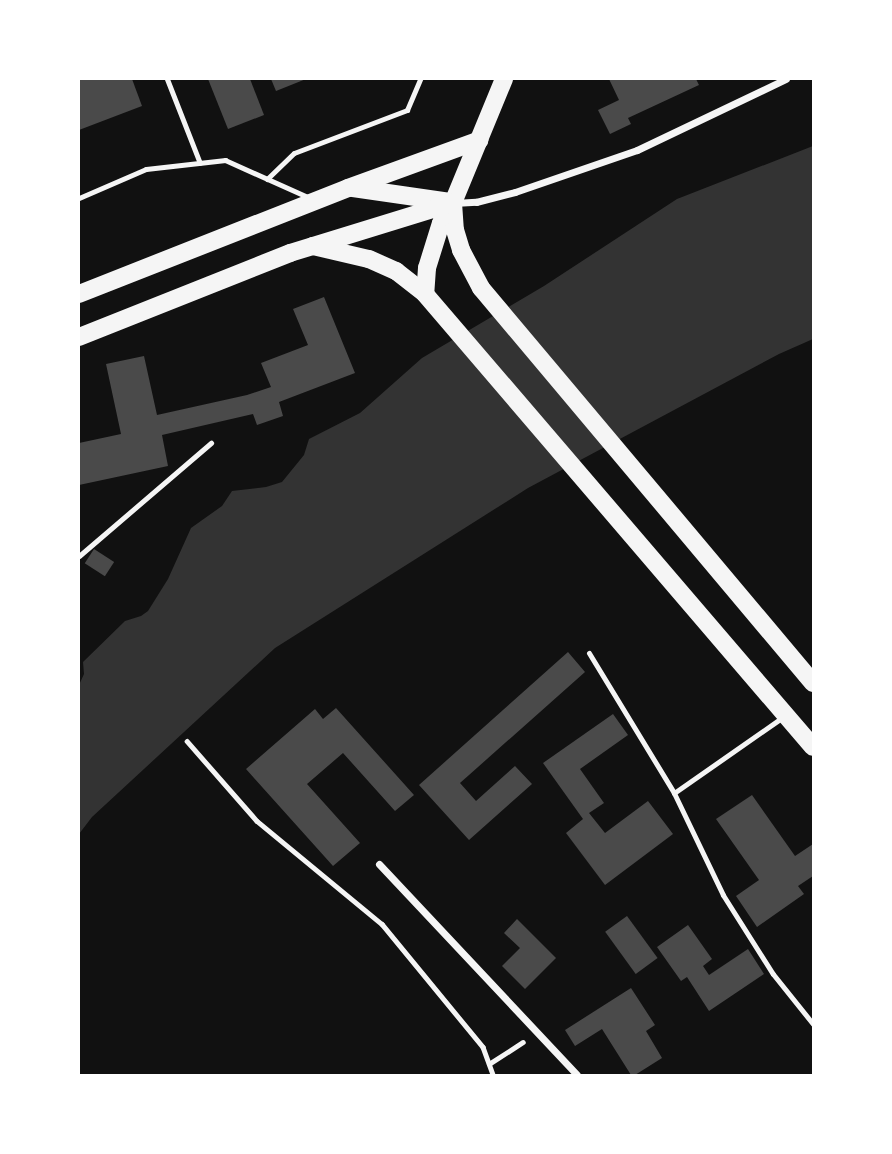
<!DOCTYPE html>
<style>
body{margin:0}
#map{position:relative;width:892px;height:1154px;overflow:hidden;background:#111;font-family:Helvetica,sans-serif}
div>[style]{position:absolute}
.water>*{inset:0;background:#333}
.building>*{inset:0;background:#4a4a4a;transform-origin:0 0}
.path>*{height:4.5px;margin:-2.25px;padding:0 2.25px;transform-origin:2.25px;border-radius:2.25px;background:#f5f5f5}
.service>*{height:5px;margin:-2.5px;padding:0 2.5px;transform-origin:2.5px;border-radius:2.5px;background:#f5f5f5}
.minor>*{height:7px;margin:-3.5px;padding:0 3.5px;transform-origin:3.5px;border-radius:3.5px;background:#f5f5f5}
.primary>*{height:18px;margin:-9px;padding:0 9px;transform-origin:9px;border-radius:9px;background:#f5f5f5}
span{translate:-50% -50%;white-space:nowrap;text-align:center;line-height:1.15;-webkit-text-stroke:7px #fff;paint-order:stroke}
.frame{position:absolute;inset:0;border:80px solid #fff;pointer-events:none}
</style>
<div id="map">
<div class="water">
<i style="clip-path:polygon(813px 146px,813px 339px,779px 354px,528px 488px,275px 648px,92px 817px,79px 834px,79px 685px,84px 674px,83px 662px,125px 621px,141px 616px,148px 611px,168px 579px,191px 528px,222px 506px,232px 491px,266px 487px,282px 482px,304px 455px,309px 439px,360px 413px,422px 358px,544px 286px,677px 199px)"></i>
</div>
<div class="building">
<i style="clip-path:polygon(79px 79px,132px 79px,142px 106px,79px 130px)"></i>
<i style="clip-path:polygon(208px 79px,250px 79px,264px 115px,228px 129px)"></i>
<i style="clip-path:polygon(271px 79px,306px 79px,276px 91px)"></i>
<i style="clip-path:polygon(609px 79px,696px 79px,699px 85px,628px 118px,631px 124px,610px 134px,598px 110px,619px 100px)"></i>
<i style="clip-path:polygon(324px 297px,355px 373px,279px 402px,283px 416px,257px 425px,253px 414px,162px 435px,168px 466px,79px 485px,79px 443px,121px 434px,106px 364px,144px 356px,157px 415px,247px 395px,271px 387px,261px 363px,308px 345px,293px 309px)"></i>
<i style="left:94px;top:549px;width:24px;height:17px;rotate:33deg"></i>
<i style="clip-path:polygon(568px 652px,585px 672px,460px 783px,476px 801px,515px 766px,532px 784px,469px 840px,419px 785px)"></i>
<i style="clip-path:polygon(336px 708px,414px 795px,395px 811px,343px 753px,307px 784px,360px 843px,333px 866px,246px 769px,315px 709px,323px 719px)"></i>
<i style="clip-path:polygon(613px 714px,628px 735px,580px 769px,604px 803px,589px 813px,605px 833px,648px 801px,673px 834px,605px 885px,566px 833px,583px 819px,543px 763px)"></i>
<i style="clip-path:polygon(752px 795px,795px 856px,813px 844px,813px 876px,798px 886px,804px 894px,757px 927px,736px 896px,759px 880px,716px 819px)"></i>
<i style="left:627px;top:916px;width:52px;height:27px;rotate:54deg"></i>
<i style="clip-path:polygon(517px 919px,556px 958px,525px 989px,502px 966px,520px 948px,504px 933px)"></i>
<i style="clip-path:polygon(688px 925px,712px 959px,703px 966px,709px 975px,748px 949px,764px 974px,709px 1011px,687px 977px,681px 981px,657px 947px)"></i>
<i style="clip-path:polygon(631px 988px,655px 1025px,646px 1031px,662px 1058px,635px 1075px,631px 1075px,602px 1029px,575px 1046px,565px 1030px)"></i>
</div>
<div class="path">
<i style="left:187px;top:741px;width:106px;rotate:48.8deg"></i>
<i style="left:257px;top:821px;width:162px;rotate:39.5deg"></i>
<i style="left:382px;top:924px;width:159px;rotate:50.6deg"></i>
<i style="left:483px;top:1047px;width:30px;rotate:70deg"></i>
<i style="left:489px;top:1064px;width:40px;rotate:-32.9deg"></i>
</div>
<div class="service">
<i style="left:167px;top:79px;width:90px;rotate:68.6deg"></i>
<i style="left:267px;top:179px;width:37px;rotate:-44deg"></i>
<i style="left:294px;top:153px;width:121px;rotate:-20.8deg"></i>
<i style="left:407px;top:110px;width:34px;rotate:-67deg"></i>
<i style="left:79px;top:198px;width:73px;rotate:-23.4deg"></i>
<i style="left:146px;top:169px;width:80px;rotate:-6.5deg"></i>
<i style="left:225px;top:160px;width:93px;rotate:24.1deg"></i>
<i style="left:79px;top:556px;width:174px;rotate:-40.6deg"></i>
<i style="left:589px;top:653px;width:164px;rotate:58.7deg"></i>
<i style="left:674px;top:793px;width:133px;rotate:-34.9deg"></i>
<i style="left:674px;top:793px;width:113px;rotate:64.3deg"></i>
<i style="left:723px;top:895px;width:93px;rotate:57.7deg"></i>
<i style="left:773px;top:974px;width:64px;rotate:51.3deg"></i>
</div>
<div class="minor">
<i style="left:454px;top:203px;width:22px;rotate:-3deg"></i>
<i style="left:476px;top:202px;width:40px;rotate:-14.4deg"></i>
<i style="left:515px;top:192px;width:129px;rotate:-19deg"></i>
<i style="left:637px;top:150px;width:165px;rotate:-25.5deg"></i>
<i style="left:379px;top:864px;width:289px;rotate:46.8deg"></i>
</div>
<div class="primary">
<i style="left:504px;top:79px;width:134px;rotate:112.4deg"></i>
<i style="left:453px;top:203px;width:23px;rotate:121deg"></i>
<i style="left:441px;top:223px;width:47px;rotate:107.3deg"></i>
<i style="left:427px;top:268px;width:26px;rotate:94deg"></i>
<i style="left:425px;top:294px;width:596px;rotate:49.42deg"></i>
<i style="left:353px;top:188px;width:98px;rotate:8.2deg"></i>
<i style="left:453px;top:203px;width:27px;rotate:86deg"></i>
<i style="left:455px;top:230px;width:21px;rotate:73deg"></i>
<i style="left:461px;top:250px;width:43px;rotate:62.2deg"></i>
<i style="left:481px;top:288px;width:516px;rotate:49.95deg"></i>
<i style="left:313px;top:246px;width:57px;rotate:13.1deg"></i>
<i style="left:369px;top:259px;width:30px;rotate:24deg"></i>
<i style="left:396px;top:271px;width:37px;rotate:38deg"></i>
<i style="left:79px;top:294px;width:289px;rotate:-21.5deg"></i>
<i style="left:348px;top:188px;width:140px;rotate:-20deg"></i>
<i style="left:79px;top:337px;width:227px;rotate:-21.7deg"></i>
<i style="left:290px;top:253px;width:170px;rotate:-17.1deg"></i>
</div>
<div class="frame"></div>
</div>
